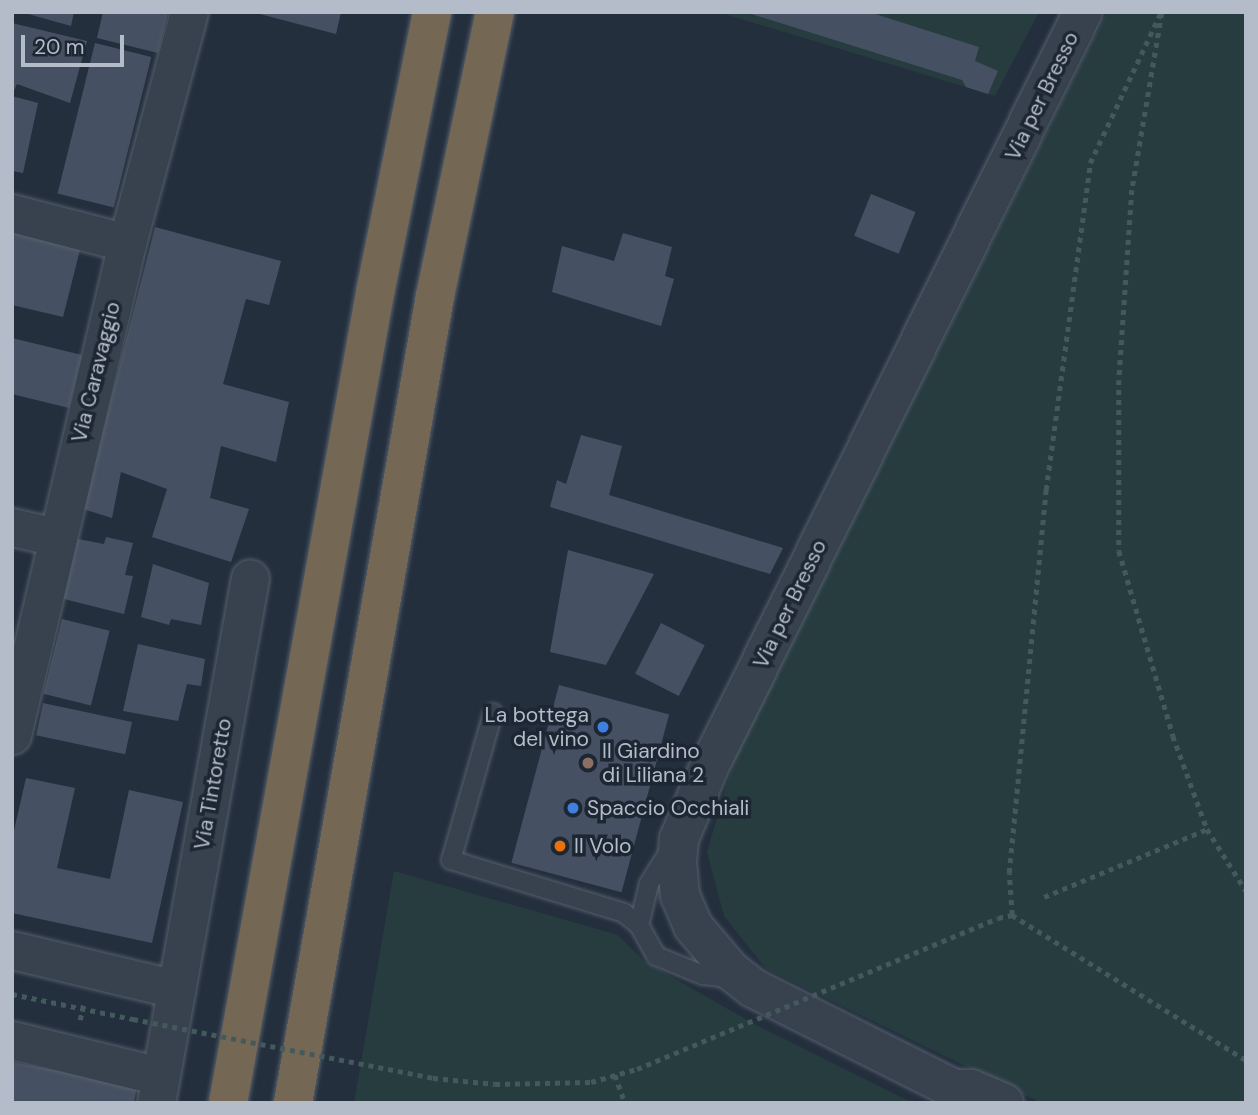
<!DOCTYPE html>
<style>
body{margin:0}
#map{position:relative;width:1258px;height:1115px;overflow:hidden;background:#242f3e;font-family:"DM Sans",sans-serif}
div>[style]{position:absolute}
.green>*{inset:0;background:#263c3f}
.building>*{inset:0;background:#455162;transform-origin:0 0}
.path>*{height:4.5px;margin-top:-2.25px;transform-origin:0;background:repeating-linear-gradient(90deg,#44595c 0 5px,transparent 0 10px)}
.roads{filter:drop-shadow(0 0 2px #565f6c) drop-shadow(0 0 2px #565f6c)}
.service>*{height:18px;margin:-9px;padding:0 9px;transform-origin:9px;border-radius:9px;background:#38414e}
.minor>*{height:37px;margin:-18.5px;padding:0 18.5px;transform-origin:18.5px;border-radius:18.5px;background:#38414e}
.tertiary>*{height:38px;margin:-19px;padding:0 19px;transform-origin:19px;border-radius:19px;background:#38414e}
.motorway>*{height:38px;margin:-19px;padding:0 19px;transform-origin:19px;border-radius:19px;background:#746855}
.path-bridge>*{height:4.5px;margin-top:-2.25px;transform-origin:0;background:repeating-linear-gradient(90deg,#44595c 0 5px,transparent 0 10px)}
.dots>*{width:19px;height:19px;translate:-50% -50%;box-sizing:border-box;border:4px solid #1d2633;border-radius:50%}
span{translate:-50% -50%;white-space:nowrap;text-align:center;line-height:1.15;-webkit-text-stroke:7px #1d2633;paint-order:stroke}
.street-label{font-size:21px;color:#b4bcc9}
.poi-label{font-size:21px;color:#b4bcc9}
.right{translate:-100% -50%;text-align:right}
.left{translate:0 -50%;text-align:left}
.frame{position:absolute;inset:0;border:14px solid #b4bcc9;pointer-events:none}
.scale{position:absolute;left:21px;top:35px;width:103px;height:32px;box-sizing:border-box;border:4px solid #b4bcc9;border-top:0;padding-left:9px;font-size:21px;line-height:24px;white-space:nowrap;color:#b4bcc9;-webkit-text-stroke:5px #1d2633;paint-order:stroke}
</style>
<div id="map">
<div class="green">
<i style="clip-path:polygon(718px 12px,1039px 12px,995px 96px)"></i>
<i style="clip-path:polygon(1107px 12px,1246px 12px,1246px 1103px,1041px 1103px,766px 969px,724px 916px,707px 852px,734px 760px)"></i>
<i style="clip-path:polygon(394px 871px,618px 935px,644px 961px,754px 1024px,913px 1103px,354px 1103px)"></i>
</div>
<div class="building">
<i style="clip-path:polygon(21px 12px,74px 12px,71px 26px)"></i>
<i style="clip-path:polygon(103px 12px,168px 12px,158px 53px,97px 38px)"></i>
<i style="clip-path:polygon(252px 12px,341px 12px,336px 34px)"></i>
<i style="clip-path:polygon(745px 12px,869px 12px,979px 47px,975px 61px,998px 71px,988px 94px,966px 87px,962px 80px)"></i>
<i style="clip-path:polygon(12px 23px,87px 41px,70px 103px,17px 84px,12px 95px)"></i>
<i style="left:95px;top:43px;width:58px;height:155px;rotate:14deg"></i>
<i style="clip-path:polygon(12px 96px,38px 103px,23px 173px,12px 171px)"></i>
<i style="left:871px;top:194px;width:48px;height:45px;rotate:22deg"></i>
<i style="clip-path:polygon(155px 227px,281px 261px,269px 305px,246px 299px,223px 384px,289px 402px,276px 462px,221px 446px,210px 498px,249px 509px,231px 562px,152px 537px,167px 489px,121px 472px,112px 518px,83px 509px)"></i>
<i style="clip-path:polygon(12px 229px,81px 246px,63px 317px,12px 305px)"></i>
<i style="clip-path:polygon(623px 233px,672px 247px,665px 276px,674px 279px,661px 326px,552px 292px,562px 246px,614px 261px)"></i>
<i style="clip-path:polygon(12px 338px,82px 355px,69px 408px,12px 394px)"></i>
<i style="clip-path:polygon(581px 435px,622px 446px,609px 495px,783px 548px,770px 574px,550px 507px,557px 480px,566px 484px)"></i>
<i style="clip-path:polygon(106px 537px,133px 543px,125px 575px,133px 576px,124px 614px,60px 598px,73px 538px,104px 544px)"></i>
<i style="clip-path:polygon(568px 550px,654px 574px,606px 665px,550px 652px)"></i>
<i style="clip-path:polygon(153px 564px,209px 583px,201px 625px,171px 619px,169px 625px,141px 617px)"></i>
<i style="left:62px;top:619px;width:49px;height:77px;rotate:14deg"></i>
<i style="left:661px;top:623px;width:49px;height:57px;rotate:27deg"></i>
<i style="clip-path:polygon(138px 644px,205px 659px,201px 686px,187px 684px,178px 721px,123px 711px)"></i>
<i style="left:559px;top:685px;width:114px;height:184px;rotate:15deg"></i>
<i style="left:43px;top:703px;width:91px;height:33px;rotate:12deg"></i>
<i style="clip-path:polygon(26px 778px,75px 788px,57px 868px,110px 879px,129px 790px,183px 802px,152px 943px,12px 913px,12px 839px)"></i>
<i style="clip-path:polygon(12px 1062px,137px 1086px,134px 1103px,12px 1103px)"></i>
</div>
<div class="path">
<i style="left:1162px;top:13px;width:180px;rotate:99.6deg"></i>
<i style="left:1132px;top:190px;width:190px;rotate:93.9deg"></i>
<i style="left:1119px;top:380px;width:171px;rotate:90deg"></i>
<i style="left:1119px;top:551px;width:193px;rotate:73.7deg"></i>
<i style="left:1173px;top:736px;width:99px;rotate:69.9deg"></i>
<i style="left:1207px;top:829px;width:73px;rotate:57.8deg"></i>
<i style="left:1044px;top:897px;width:177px;rotate:-22.6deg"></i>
<i style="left:1012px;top:915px;width:42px;rotate:-94.1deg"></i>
<i style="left:1009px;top:873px;width:385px;rotate:-84.5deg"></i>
<i style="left:1046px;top:490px;width:330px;rotate:-82.3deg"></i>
<i style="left:1090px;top:163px;width:167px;rotate:-64.8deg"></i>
<i style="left:998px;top:918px;width:14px;rotate:-12deg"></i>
<i style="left:1012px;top:915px;width:275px;rotate:31.8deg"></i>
<i style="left:12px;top:994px;width:124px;rotate:11.7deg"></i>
<i style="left:80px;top:1020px;width:19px;rotate:-78deg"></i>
<i style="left:615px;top:1075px;width:30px;rotate:70deg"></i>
<i style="left:433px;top:1078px;width:62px;rotate:5.5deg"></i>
<i style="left:495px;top:1084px;width:96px;rotate:-1.2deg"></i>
<i style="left:591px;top:1082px;width:48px;rotate:-15.8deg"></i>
</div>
<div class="roads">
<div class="service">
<i style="left:493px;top:713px;width:153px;rotate:105.9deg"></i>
<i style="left:451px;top:860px;width:181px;rotate:17deg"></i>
<i style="left:624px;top:913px;width:19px;rotate:39deg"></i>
<i style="left:670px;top:850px;width:40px;rotate:122deg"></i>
<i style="left:649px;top:884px;width:42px;rotate:103.7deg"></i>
<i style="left:639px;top:925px;width:35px;rotate:61deg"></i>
<i style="left:656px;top:956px;width:51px;rotate:22deg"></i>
<i style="left:703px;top:975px;width:31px;rotate:6deg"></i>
</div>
<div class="minor">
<i style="left:12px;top:213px;width:119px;rotate:14.6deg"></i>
<i style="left:12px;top:527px;width:45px;rotate:12.8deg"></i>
<i style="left:12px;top:735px;width:505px;rotate:-76.84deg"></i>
<i style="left:127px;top:243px;width:239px;rotate:-75deg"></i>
<i style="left:12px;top:950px;width:169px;rotate:13.4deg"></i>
<i style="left:12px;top:1040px;width:152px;rotate:13.7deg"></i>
<i style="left:156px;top:1103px;width:533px;rotate:-79.85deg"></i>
</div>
<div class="tertiary">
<i style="left:1004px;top:1103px;width:36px;rotate:-157deg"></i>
<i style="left:971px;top:1089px;width:17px;rotate:180deg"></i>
<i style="left:954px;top:1089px;width:225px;rotate:-153.3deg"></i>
<i style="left:753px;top:988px;width:28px;rotate:-142deg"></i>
<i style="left:731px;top:971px;width:59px;rotate:-130.2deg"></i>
<i style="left:693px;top:926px;width:33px;rotate:-113deg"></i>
<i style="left:680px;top:896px;width:34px;rotate:-95deg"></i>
<i style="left:677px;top:862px;width:23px;rotate:-85deg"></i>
<i style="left:679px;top:839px;width:80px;rotate:-67.3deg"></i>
<i style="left:710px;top:765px;width:840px;rotate:-63.65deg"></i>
</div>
<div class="motorway">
<i style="left:228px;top:1103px;width:828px;rotate:-79.71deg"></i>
<i style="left:376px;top:288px;width:282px;rotate:-78.5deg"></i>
<i style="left:293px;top:1103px;width:819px;rotate:-80.02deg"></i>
<i style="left:435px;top:296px;width:290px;rotate:-78.1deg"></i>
</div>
</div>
<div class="path-bridge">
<i style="left:133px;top:1019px;width:306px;rotate:11.1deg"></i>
<i style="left:637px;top:1069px;width:391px;rotate:-22.7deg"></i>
</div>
<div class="dots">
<i style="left:603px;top:727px;background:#3f7fe0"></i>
<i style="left:588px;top:763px;background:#8d6e63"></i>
<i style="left:573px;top:808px;background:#3f7fe0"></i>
<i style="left:560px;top:846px;background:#e8710a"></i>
</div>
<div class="street-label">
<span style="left:1042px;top:96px;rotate:-64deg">Via per Bresso</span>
<span style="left:96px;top:372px;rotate:-76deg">Via Caravaggio</span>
<span style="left:790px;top:604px;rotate:-64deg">Via per Bresso</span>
<span style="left:213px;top:784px;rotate:-80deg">Via Tintoretto</span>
</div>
<div class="poi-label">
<span class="right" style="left:589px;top:727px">La bottega<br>del vino</span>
<span class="left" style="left:602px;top:763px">Il Giardino<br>di Liliana 2</span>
<span class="left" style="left:587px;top:808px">Spaccio Occhiali</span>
<span class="left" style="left:574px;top:846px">Il Volo</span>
</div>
<div class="frame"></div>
<div class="scale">20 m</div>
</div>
